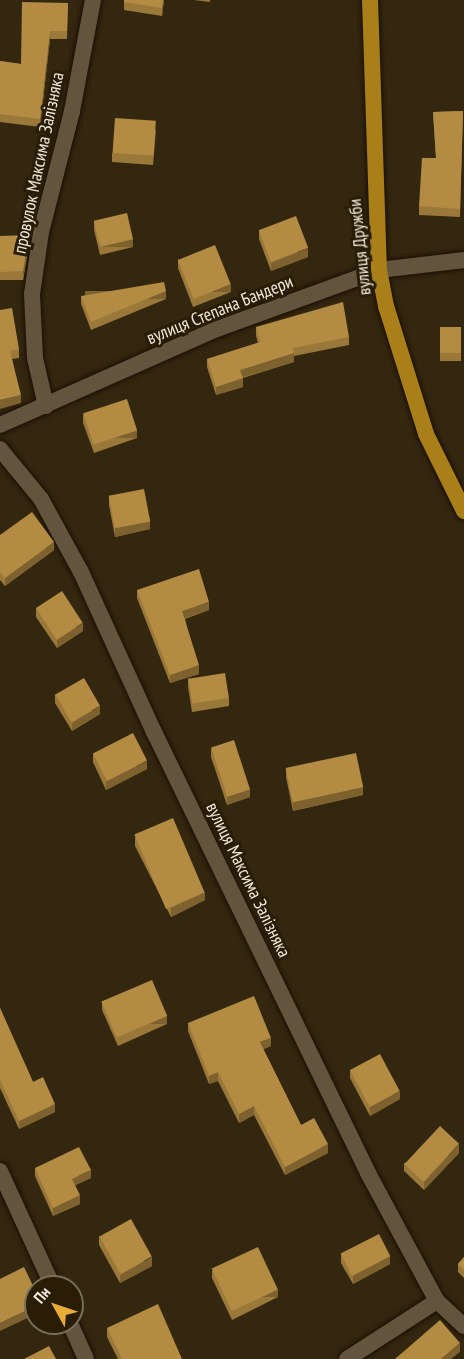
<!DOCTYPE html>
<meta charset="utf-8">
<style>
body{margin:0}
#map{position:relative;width:464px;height:1359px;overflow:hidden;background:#332710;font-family:"PT Sans Narrow",sans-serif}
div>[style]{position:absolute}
.roads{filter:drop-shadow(0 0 2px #1b0f00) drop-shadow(0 0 2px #1b0f00)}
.minor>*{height:16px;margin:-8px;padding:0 8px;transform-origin:8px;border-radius:8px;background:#63553d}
.primary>*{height:16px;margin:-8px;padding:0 8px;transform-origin:8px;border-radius:8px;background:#a97f19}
.wall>*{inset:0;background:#9a7839;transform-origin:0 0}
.shaded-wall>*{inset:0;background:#7d612e;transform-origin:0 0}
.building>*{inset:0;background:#b38b42;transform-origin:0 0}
span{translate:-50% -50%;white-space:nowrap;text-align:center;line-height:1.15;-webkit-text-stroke:6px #291d06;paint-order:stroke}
.street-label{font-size:18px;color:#efe7d9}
.north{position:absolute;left:24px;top:1275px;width:60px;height:60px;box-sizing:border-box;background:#291d06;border:2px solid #786e5a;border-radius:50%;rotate:310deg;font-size:16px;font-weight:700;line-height:24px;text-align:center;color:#efe7d9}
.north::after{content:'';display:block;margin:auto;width:21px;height:27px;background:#e7ac36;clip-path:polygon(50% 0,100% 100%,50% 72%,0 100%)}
</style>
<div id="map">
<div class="roads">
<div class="minor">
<i style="left:46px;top:406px;width:49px;rotate:-102.9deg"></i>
<i style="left:35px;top:358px;width:64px;rotate:-92.7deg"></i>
<i style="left:32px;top:294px;width:63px;rotate:-81.7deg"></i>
<i style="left:41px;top:232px;width:125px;rotate:-75.6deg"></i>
<i style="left:72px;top:111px;width:113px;rotate:-79.3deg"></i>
<i style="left:0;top:425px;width:237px;rotate:-23.9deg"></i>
<i style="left:217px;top:329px;width:172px;rotate:-20deg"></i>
<i style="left:379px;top:270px;width:86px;rotate:-6.7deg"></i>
<i style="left:0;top:449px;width:65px;rotate:50.6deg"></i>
<i style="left:41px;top:499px;width:83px;rotate:61.3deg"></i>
<i style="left:81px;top:572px;width:176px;rotate:65.5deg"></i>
<i style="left:154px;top:732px;width:490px;rotate:64.1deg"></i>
<i style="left:368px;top:1173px;width:145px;rotate:61.7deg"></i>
<i style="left:437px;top:1301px;width:37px;rotate:43deg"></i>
<i style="left:0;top:1171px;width:128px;rotate:65.4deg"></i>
<i style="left:70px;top:1323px;width:39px;rotate:66deg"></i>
<i style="left:347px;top:1359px;width:107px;rotate:-32.8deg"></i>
</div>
<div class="primary">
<i style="left:370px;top:0;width:270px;rotate:88.1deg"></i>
<i style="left:379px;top:270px;width:37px;rotate:79deg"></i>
<i style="left:386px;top:306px;width:134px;rotate:72.6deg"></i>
<i style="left:426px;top:434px;width:86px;rotate:63.7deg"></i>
</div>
</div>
<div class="wall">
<i style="clip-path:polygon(124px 0,164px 0,162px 16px,124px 10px)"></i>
<i style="clip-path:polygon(194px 0,210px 0,210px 2px)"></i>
<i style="clip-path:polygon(68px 3px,67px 39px,50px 39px,40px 127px,0 122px,0 61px,21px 64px)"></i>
<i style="clip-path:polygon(463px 111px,460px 217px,419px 215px,419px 206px,436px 158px,433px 112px)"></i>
<i style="clip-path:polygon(156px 130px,153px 165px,112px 162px,112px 153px)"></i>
<i style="clip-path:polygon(94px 221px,133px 247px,100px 255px,94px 230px)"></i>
<i style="clip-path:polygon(259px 231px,308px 257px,271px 271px,259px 239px)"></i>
<i style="clip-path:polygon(0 236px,29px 244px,23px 280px,0 280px)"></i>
<i style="clip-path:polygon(178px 259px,231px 292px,193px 307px,178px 268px)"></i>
<i style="clip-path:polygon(81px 296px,166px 299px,91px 330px,81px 304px)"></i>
<i style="clip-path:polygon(0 310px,19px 349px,19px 358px,12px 359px,21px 403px)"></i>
<i style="clip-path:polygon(256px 327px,349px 337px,349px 345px,294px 356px,294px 362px,243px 378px,243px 387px,216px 395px,207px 367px,207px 359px,258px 343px,256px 336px)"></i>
<i style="left:440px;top:327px;width:21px;height:34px"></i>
<i style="clip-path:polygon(83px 414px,137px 438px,94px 453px,83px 423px)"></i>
<i style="clip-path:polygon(109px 497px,150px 529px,115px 537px,109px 505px)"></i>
<i style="clip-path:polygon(0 535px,54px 550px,5px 586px,0 580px)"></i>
<i style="clip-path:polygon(137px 590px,209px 610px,185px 619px,199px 674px,170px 683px,137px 598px)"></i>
<i style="clip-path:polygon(36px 608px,83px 631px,57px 648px,36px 617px)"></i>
<i style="clip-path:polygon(188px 678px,229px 698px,229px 706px,192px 712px,188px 687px)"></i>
<i style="clip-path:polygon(55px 694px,100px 714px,72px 731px,55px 703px)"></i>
<i style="clip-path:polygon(211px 748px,250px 797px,227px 805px,211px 757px)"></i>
<i style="clip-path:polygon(93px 754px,147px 769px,106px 790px,93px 762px)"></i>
<i style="clip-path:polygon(286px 769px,363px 795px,293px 811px,286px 777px)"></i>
<i style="clip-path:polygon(135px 837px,205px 900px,171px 917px,135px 846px)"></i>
<i style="clip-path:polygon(102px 1002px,167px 1024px,118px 1046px,102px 1010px)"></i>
<i style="clip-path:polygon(0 1008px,33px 1082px,55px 1112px,19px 1129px,0 1088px)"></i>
<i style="clip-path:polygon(188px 1023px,271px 1046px,263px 1049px,301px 1125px,328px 1153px,285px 1175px,254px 1115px,239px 1123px,218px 1081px,209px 1084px,188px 1031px)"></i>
<i style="clip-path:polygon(350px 1070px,400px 1099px,370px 1116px,350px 1078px)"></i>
<i style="clip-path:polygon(459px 1153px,424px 1190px,404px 1171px,404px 1163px)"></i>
<i style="clip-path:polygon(35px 1168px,91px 1178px,75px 1185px,80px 1204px,53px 1216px,35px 1176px)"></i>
<i style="clip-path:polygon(99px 1236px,152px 1266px,120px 1283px,99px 1245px)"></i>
<i style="clip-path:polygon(341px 1254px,390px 1264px,353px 1284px,341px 1263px)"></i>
<i style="clip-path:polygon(464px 1257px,464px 1278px,458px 1272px,458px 1264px)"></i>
<i style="clip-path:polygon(212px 1270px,278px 1297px,232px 1320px,212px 1278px)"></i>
<i style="clip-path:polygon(107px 1328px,182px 1359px,118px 1359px,107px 1337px)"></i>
</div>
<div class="shaded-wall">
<i style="clip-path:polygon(163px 0,164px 0,162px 16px,162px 8px)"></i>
<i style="clip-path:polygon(50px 31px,50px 39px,40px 127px,40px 119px)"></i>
<i style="clip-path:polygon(29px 235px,29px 244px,23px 280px,23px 271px)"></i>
<i style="left:133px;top:239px;width:8px;height:34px;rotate:90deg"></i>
<i style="clip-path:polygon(308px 248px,308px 257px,271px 271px,271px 263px)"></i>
<i style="left:231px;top:284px;width:8px;height:41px;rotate:90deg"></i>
<i style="left:166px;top:291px;width:8px;height:81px;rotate:90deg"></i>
<i style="clip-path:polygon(294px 353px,294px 362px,240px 378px,240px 370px)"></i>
<i style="clip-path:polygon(243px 378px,243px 387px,216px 395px,216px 387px)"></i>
<i style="clip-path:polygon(21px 395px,21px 403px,0 409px,0 400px)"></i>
<i style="left:137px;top:430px;width:8px;height:46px;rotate:90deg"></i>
<i style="clip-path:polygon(150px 521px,150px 529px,115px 537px,115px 528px)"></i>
<i style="clip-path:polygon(54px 542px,54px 550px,5px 586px,5px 578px)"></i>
<i style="clip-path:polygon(209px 602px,209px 610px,182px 619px,182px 611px)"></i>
<i style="clip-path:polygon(83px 623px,83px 631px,57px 648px,57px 640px)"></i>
<i style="clip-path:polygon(199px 665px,199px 674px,170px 683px,170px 675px)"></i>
<i style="clip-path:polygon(100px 706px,100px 714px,72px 731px,72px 723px)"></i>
<i style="clip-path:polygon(147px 761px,147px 769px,106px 790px,106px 781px)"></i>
<i style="clip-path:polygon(363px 787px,363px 795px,293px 811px,293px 802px)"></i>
<i style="clip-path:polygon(250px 789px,250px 797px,227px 805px,227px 796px)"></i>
<i style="clip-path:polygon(205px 892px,205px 900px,171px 917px,171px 908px)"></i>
<i style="left:167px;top:1016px;width:8px;height:54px;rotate:90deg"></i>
<i style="clip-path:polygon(271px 1038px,271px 1046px,260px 1051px,260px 1042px)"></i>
<i style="clip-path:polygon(218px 1072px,218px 1081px,209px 1084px,209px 1076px)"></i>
<i style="clip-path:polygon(400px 1091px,400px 1099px,370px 1116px,370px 1107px)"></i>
<i style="clip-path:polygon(55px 1104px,55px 1112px,19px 1129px,19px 1121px)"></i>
<i style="clip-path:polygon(254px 1106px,254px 1115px,239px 1123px,239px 1114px)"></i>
<i style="clip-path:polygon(328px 1144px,328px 1153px,285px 1175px,285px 1167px)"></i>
<i style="clip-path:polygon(459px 1144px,459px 1153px,424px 1190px,424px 1182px)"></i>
<i style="clip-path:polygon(91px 1170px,91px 1178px,72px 1187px,72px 1179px)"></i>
<i style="clip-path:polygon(80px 1195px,80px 1204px,53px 1216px,53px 1208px)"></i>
<i style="clip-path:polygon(390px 1256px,390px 1264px,353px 1284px,353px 1276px)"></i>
<i style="clip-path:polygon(152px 1257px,152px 1266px,120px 1283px,120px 1275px)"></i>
<i style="left:278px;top:1289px;width:8px;height:51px;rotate:90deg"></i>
<i style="clip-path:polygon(36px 1306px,36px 1314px,0 1331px,0 1323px)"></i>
<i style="clip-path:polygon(460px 1343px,460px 1352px,451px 1359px,441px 1359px)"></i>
</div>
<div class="building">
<i style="clip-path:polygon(124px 0,163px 0,162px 8px,124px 2px)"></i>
<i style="clip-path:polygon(22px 2px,68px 3px,67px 31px,50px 31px,40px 119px,0 114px,0 61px,21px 64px)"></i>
<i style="clip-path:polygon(463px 111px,460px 209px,419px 206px,422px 158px,436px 158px,433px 112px)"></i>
<i style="left:115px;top:118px;width:41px;height:35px;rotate:4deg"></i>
<i style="left:127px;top:213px;width:27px;height:34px;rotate:77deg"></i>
<i style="left:296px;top:216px;width:34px;height:40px;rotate:69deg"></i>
<i style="clip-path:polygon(29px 235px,23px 271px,0 272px,0 236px)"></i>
<i style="left:215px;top:245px;width:42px;height:40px;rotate:68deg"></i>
<i style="clip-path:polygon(164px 282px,166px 291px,91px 322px,81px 296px)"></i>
<i style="clip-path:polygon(343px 302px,349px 337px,293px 348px,294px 353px,240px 370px,243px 378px,216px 387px,207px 359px,260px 342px,256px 327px)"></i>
<i style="clip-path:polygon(12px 308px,19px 349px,10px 351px,21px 395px,0 400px,0 310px)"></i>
<i style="left:440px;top:327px;width:21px;height:26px"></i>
<i style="left:127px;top:399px;width:33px;height:46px;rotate:72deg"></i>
<i style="left:144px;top:489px;width:33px;height:36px;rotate:79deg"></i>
<i style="clip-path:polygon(32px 512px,54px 542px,5px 578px,0 572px,0 535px)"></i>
<i style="clip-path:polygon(199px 569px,209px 602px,182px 611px,199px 665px,170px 675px,137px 590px)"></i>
<i style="left:62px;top:591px;width:38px;height:31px;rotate:57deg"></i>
<i style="left:225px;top:673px;width:25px;height:37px;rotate:81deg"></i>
<i style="left:84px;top:678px;width:32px;height:33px;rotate:60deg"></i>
<i style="left:133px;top:733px;width:31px;height:45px;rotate:63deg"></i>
<i style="left:234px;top:740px;width:52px;height:24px;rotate:72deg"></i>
<i style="left:356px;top:753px;width:35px;height:72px;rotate:78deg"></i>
<i style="left:173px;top:818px;width:81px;height:42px;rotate:67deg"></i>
<i style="left:152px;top:980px;width:39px;height:55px;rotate:67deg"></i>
<i style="clip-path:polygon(254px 996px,271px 1038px,260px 1042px,301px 1125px,314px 1118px,328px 1144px,285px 1167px,254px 1106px,239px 1114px,218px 1072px,209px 1076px,188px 1023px)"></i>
<i style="clip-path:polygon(0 1008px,33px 1082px,43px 1077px,55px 1104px,19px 1121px,0 1080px)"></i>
<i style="left:380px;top:1054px;width:42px;height:34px;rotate:62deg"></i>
<i style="left:440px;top:1126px;width:26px;height:52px;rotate:43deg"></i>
<i style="clip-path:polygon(79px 1147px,91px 1170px,72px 1179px,80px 1195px,53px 1208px,35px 1168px)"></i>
<i style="left:131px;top:1219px;width:43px;height:36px;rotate:61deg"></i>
<i style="left:379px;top:1234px;width:25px;height:43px;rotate:63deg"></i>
<i style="left:258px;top:1247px;width:47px;height:51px;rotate:65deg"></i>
<i style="clip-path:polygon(464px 1257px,464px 1270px,458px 1264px)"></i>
<i style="clip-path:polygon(24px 1267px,36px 1292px,36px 1306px,0 1323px,0 1279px)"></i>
<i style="clip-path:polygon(158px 1304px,182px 1359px,122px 1359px,107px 1328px)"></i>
<i style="clip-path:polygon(440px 1320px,460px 1343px,441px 1359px,395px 1359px)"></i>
<i style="clip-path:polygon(49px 1346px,56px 1359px,24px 1359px)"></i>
</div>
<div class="street-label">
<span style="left:39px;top:163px;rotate:-78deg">провулок Максима Залізняка</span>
<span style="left:360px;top:247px;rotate:-96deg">вулиця Дружби</span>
<span style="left:220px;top:310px;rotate:-22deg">вулиця Степана Бандери</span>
<span style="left:248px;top:880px;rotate:64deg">вулиця Максима Залізняка</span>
</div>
<div class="north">Пн</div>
</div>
